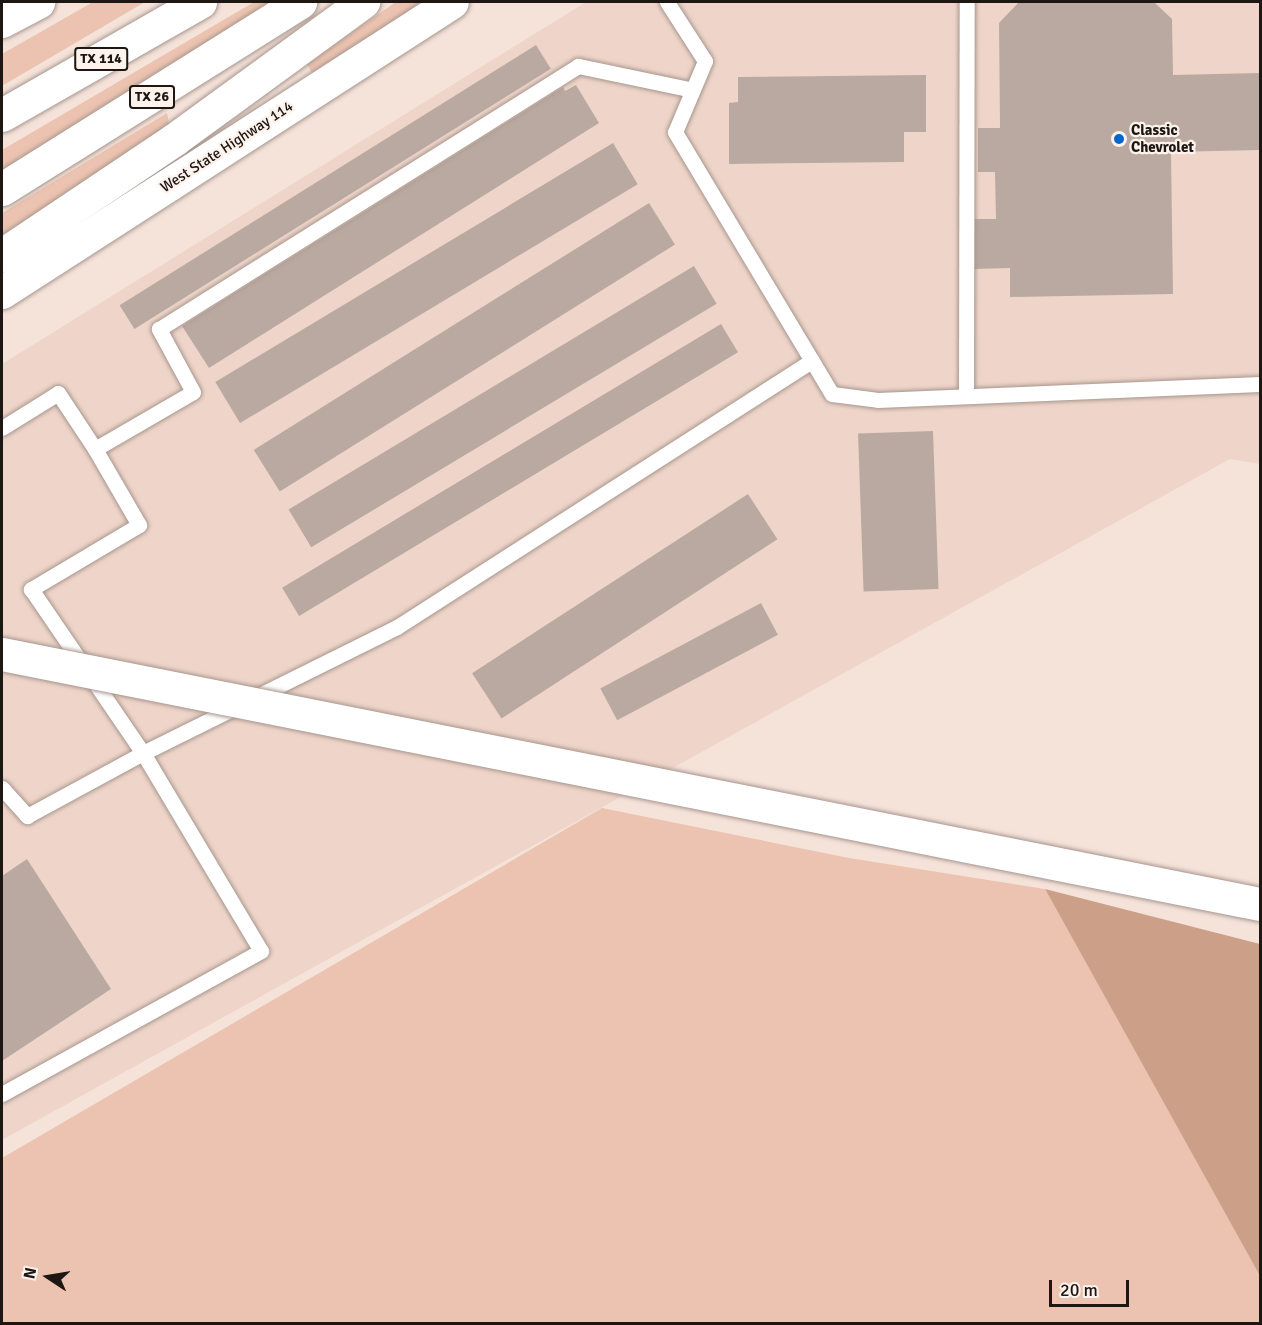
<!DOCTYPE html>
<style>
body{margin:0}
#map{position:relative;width:1262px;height:1325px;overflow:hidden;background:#f5e3da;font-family:Signika,sans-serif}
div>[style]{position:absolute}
.built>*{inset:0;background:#efd5c9}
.green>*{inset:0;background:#ecc3b0}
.forest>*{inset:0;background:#cc9f89}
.building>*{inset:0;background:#baa9a1;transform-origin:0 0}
.roads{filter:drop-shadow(0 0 2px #a7968e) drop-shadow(0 0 2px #a7968e)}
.service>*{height:15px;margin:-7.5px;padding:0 7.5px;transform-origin:7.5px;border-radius:7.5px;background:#fff}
.secondary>*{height:33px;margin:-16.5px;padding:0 16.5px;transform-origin:16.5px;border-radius:16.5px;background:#fff}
.motorway>*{height:33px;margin:-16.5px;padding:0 16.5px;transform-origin:16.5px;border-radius:16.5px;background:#fff}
.bridges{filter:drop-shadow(0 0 2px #a7968e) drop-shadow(0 0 2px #a7968e)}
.motorway-bridge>*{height:33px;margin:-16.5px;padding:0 16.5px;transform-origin:16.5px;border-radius:16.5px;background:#fff}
.dots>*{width:16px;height:16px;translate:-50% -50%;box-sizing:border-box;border:3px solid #fdf2ec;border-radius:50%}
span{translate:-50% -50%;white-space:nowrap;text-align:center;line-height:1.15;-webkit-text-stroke:4.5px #fdf2ec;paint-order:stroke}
.shield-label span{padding:2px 4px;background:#fdf2ec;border:2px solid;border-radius:4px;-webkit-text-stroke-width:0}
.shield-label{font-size:14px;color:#1d1714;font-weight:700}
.poi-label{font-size:15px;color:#1d1714;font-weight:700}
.left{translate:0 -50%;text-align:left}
.street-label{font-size:15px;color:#1d1714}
.frame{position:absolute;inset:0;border:3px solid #1d1714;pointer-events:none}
.north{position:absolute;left:18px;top:1247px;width:60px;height:60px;-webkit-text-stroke:4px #fdf2ec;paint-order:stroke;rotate:282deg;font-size:16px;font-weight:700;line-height:24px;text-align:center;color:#1d1714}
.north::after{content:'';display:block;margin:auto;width:21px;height:27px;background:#1d1714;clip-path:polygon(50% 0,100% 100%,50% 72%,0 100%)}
.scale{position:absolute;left:1049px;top:1280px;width:80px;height:27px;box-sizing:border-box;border:3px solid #1d1714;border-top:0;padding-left:8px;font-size:18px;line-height:21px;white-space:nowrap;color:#1d1714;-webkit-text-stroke:4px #fdf2ec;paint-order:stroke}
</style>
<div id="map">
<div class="built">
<i style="clip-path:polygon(586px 2px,1260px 2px,1260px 464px,1230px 459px,2px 1140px,2px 364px)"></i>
</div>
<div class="green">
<i style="clip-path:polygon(93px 2px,145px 2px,2px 86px,2px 54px)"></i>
<i style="clip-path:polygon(254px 2px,277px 2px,2px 173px,2px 150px)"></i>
<i style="clip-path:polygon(396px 2px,426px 2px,312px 73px,307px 64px)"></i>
<i style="clip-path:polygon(167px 113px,170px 127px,2px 243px,2px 213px)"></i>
<i style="clip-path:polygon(602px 808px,849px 858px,1045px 889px,1260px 1276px,1260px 1323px,2px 1323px,2px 1158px)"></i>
</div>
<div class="forest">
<i style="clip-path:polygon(1045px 889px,1260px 944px,1260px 1276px)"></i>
</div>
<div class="building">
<i style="clip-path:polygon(1019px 2px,1154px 2px,1172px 19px,1173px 75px,1260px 73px,1260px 150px,1171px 152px,1173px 294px,1010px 297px,1010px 268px,974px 269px,973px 219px,996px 219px,995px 172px,978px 172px,978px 128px,1000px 128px,999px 23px)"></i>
<i style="left:536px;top:45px;width:28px;height:491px;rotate:58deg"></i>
<i style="clip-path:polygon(926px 75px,926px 132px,904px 132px,904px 162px,729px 164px,729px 103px,738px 102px,738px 77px)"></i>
<i style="clip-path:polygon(576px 85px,599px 123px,209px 368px,182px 326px,563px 87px,565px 91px)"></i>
<i style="left:613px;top:143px;width:48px;height:464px;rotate:59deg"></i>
<i style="left:649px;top:203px;width:49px;height:466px;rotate:58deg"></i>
<i style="left:694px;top:266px;width:44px;height:473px;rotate:59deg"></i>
<i style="left:721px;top:324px;width:33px;height:512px;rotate:59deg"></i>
<i style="left:933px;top:431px;width:158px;height:75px;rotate:88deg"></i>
<i style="left:748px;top:494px;width:54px;height:329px;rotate:57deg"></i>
<i style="left:761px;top:603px;width:36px;height:182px;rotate:62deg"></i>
<i style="clip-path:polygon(27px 859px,111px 989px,2px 1061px,2px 876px)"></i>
</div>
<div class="roads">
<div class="service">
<i style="left:667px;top:2px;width:70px;rotate:57.2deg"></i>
<i style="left:705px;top:61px;width:77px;rotate:112.9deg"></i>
<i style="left:675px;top:132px;width:305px;rotate:59.1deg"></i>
<i style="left:832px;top:394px;width:46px;rotate:7.4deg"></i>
<i style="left:878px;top:400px;width:382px;rotate:-2.4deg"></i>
<i style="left:966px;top:395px;width:393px;rotate:-89.9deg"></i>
<i style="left:2px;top:428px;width:66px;rotate:-32deg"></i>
<i style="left:58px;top:393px;width:67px;rotate:56.5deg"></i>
<i style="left:95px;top:449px;width:113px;rotate:-30.2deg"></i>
<i style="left:193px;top:392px;width:72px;rotate:-118.4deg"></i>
<i style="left:159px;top:329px;width:495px;rotate:-32.1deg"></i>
<i style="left:578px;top:66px;width:117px;rotate:11.8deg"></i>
<i style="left:95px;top:449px;width:88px;rotate:59.9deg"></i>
<i style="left:139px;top:525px;width:126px;rotate:149.3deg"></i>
<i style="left:31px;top:589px;width:199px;rotate:55.7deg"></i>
<i style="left:143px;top:753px;width:284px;rotate:-26.4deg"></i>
<i style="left:397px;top:627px;width:493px;rotate:-32.7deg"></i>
<i style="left:2px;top:788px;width:38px;rotate:48deg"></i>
<i style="left:27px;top:816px;width:132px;rotate:-28.5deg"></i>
<i style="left:143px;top:753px;width:230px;rotate:59.2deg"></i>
<i style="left:261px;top:951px;width:296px;rotate:151.1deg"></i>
</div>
<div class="secondary">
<i style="left:2px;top:292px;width:535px;rotate:-32.8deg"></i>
</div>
<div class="motorway">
<i style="left:2px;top:21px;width:41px;rotate:-27.8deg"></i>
<i style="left:2px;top:115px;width:228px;rotate:-29.7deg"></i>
<i style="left:2px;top:189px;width:352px;rotate:-32.1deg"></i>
<i style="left:2px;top:255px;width:208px;rotate:-33.8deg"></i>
<i style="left:175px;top:139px;width:233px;rotate:-36.1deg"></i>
</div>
</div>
<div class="bridges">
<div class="motorway-bridge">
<i style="left:2px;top:654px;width:1283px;rotate:11.24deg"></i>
</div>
</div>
<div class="dots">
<i style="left:1119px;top:139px;background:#0665cd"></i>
</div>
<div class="shield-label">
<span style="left:101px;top:59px">TX 114</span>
<span style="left:152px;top:97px">TX 26</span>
</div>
<div class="poi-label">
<span class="left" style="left:1131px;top:139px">Classic<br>Chevrolet</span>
</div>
<div class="street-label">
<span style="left:227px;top:147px;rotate:-33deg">West State Highway 114</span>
</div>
<div class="frame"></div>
<div class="north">N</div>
<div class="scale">20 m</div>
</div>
